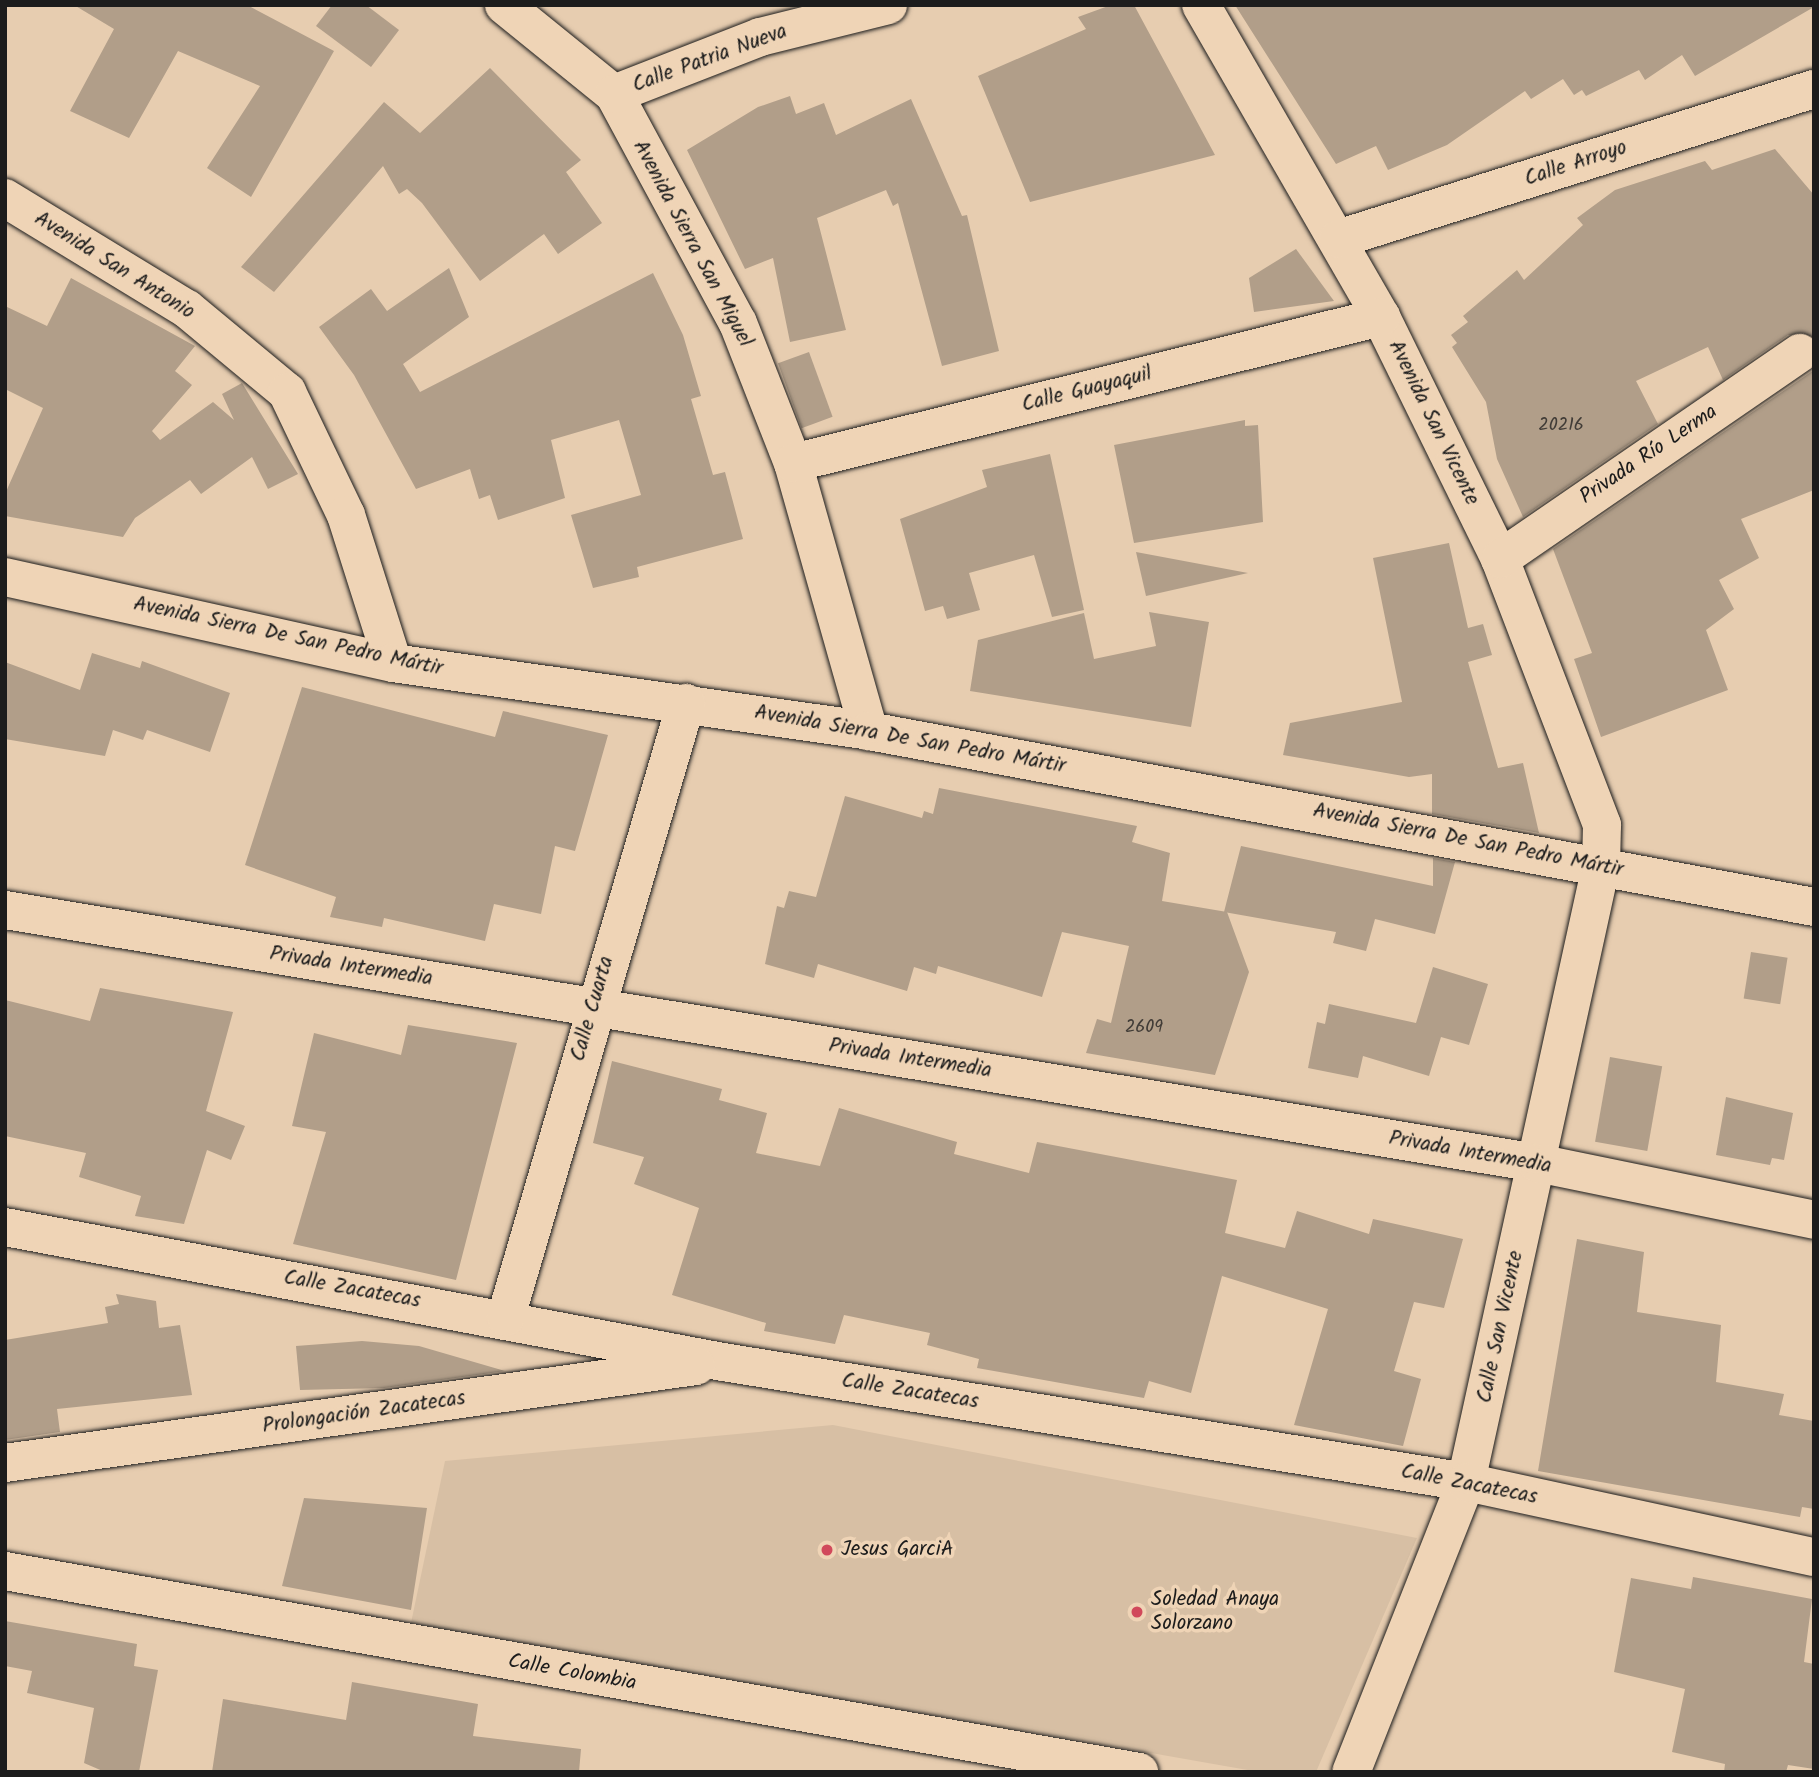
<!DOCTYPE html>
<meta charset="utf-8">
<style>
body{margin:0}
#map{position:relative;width:1819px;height:1777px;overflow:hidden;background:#e7cdb0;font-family:Kalam,sans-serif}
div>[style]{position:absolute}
.built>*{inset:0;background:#d7bfa4}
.building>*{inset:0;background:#b19e89;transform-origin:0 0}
.roads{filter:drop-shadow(0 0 2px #1c1c1c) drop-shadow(0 0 2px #1c1c1c)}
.minor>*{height:38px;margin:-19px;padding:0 19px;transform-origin:19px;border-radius:19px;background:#efd4b6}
.dots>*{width:19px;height:19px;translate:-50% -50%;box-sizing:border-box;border:4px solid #efd4b6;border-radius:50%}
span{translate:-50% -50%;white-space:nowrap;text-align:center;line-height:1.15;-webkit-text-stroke:7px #efd4b6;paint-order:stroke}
.number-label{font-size:18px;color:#413c37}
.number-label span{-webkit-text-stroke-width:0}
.street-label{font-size:21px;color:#1c1c1c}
.poi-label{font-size:21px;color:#1c1c1c}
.left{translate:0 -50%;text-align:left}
.frame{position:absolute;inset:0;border:7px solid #1c1c1c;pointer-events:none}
</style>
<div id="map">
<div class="built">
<i style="clip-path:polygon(833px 1425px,1417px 1538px,1316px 1772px,1259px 1772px,411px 1623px,445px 1461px)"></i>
</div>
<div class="building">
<i style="clip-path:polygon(74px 5px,247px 5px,334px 51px,251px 197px,207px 168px,260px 86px,178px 51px,129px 138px,70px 111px,114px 29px)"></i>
<i style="clip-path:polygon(332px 5px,366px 5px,399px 30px,371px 67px,316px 26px)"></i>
<i style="clip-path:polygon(1111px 5px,1134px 5px,1215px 155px,1030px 202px,978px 76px,1086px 29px,1078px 17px)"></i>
<i style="clip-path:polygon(1235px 5px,1814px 5px,1814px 7px,1695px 76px,1682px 55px,1645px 80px,1639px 70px,1586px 96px,1582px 90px,1574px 95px,1563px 79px,1531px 99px,1525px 91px,1447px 145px,1388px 170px,1376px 146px,1336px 164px)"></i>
<i style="clip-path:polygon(490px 68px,581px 160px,566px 172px,602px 223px,558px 254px,544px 234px,480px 281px,422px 203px,407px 189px,399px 194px,383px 166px,274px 292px,241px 267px,384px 102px,420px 133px)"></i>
<i style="clip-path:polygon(790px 96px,796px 114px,824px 103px,836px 135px,911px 99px,962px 216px,967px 215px,999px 351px,942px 366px,898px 203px,893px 206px,886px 190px,817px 218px,846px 330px,790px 342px,773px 258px,745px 269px,687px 150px,758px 107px)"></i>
<i style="clip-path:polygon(1775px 149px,1814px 195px,1814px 337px,1788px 335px,1723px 380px,1708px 347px,1636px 381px,1658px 424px,1523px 517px,1497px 459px,1486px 402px,1452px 347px,1457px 343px,1451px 335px,1468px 322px,1463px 316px,1517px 270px,1524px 280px,1583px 225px,1577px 218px,1615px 190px,1705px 161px,1712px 170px)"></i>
<i style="clip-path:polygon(1296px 249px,1334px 301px,1254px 312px,1249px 278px)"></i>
<i style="clip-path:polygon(449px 268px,469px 317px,403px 364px,420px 392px,653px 273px,683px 335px,701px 396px,691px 399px,713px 475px,725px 472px,743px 539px,637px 567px,639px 577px,593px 588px,571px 515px,641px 495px,619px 420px,551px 440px,565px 498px,498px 520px,490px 495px,479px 499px,470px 469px,416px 489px,354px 375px,319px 327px,371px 289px,387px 311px)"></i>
<i style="clip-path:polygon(71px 278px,195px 346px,175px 371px,192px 385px,152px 431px,160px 440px,213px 402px,234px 420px,222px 394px,242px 383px,298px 474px,268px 489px,252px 457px,201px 494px,190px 480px,135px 518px,123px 537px,5px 516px,5px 494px,43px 408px,5px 389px,5px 306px,47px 326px)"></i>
<i style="left:809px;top:352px;width:69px;height:33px;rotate:70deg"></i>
<i style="clip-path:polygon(1814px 370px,1814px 490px,1741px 519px,1759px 558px,1719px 580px,1734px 609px,1706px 630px,1728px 690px,1601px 737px,1574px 659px,1592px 653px,1553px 549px)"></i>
<i style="clip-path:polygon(1245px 420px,1245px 426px,1258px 425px,1263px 522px,1134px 543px,1114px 445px)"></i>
<i style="clip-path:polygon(1050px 454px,1084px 610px,1052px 617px,1034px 555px,969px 573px,980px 610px,947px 619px,943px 606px,925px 611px,900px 519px,987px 487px,982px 470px)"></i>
<i style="clip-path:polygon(1449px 543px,1468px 628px,1483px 624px,1492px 655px,1468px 662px,1498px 768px,1523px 763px,1539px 833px,1432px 814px,1432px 774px,1409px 777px,1283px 755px,1290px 723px,1402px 702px,1373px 558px)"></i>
<i style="clip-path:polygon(1136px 552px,1248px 573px,1146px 596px)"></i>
<i style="clip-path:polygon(1149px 612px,1209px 622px,1191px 727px,970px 691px,978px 640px,1084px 613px,1094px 659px,1156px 646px)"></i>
<i style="clip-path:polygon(92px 653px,140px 668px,142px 661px,230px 693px,210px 752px,147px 730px,143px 740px,113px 730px,105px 756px,5px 739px,5px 662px,80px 690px)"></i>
<i style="clip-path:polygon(302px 687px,495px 737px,503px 711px,608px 735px,575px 851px,555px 846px,541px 914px,494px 904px,485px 941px,384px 918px,382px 927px,330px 917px,336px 897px,245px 865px)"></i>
<i style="clip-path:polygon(939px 788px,1137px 826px,1132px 842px,1170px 853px,1162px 901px,1227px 912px,1249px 972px,1215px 1075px,1086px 1053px,1097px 1019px,1111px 1023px,1129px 946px,1062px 932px,1042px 997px,938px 966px,936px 974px,914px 967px,907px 991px,818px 964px,814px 978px,765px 964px,777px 906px,784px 908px,789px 891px,816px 897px,845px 796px,922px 818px,924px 811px,933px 814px)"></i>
<i style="clip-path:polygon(1241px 846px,1433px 886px,1433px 858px,1455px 862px,1435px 934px,1375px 919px,1366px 951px,1333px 943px,1336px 932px,1224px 912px)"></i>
<i style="left:1751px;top:952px;width:37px;height:47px;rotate:9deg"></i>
<i style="clip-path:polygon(1433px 967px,1488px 984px,1469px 1045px,1441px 1037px,1429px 1076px,1363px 1056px,1358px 1078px,1308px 1068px,1317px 1022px,1325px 1024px,1329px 1004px,1416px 1023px)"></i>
<i style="clip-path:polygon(100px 988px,233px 1012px,206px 1111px,245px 1126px,231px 1160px,207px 1150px,184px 1224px,135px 1216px,141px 1196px,79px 1177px,86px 1153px,5px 1136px,5px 1000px,90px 1021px)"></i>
<i style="clip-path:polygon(408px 1025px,517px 1043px,456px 1280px,293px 1244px,326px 1132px,292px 1126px,314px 1033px,401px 1055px)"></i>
<i style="left:1610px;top:1057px;width:53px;height:86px;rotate:10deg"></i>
<i style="clip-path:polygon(612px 1061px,722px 1089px,719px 1100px,767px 1113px,756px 1153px,820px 1166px,839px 1108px,957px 1142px,954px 1154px,1029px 1173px,1037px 1142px,1237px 1180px,1225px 1233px,1285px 1248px,1297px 1211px,1369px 1234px,1373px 1219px,1463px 1239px,1444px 1308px,1414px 1302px,1394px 1371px,1421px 1379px,1403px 1446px,1294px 1425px,1328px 1309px,1222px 1276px,1191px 1393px,1149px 1381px,1144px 1398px,977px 1368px,979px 1359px,927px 1345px,930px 1333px,844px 1315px,835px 1344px,764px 1331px,766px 1323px,672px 1295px,699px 1208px,634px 1184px,644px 1157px,593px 1143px)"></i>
<i style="clip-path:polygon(1726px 1097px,1793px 1113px,1784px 1160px,1772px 1158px,1770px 1165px,1716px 1155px)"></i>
<i style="clip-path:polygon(1577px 1239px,1644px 1252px,1637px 1312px,1721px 1325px,1716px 1382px,1784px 1394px,1779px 1415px,1814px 1421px,1814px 1509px,1802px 1507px,1800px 1517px,1538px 1471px)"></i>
<i style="clip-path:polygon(116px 1294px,156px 1301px,159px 1328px,180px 1325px,192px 1395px,57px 1409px,60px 1432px,5px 1440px,5px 1340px,108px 1323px,105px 1307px,119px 1304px)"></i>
<i style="clip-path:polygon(362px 1341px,419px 1346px,505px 1371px,384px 1388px,300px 1390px,296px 1346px)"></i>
<i style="clip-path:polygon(304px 1498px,427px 1508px,411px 1610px,282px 1586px)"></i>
<i style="clip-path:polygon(1693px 1577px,1812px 1599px,1804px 1662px,1814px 1664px,1814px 1769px,1788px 1765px,1786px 1772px,1724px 1772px,1725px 1764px,1672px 1752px,1685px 1689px,1614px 1672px,1631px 1578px,1691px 1589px)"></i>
<i style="clip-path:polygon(5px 1621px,137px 1644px,134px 1666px,158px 1670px,139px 1772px,105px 1772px,84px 1763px,94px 1708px,27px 1693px,32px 1671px,5px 1666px)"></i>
<i style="clip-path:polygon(352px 1682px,478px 1704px,473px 1736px,581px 1749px,579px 1772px,212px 1772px,223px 1699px,346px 1720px)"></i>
</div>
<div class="roads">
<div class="minor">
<i style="left:504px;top:5px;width:141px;rotate:39deg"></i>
<i style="left:614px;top:94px;width:260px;rotate:61.6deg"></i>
<i style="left:738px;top:323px;width:150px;rotate:68.6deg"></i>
<i style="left:793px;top:463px;width:279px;rotate:74.2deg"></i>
<i style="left:1201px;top:5px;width:360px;rotate:60deg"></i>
<i style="left:1381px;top:317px;width:270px;rotate:63.8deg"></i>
<i style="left:1500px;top:559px;width:285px;rotate:69deg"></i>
<i style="left:1602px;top:825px;width:41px;rotate:91.4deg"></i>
<i style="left:1601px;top:866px;width:631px;rotate:102.36deg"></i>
<i style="left:1466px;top:1482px;width:312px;rotate:111.6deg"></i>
<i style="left:614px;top:94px;width:157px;rotate:-21.3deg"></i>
<i style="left:760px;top:37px;width:132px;rotate:-14deg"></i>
<i style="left:5px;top:198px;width:213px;rotate:31.4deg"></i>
<i style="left:187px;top:309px;width:130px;rotate:39.7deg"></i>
<i style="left:287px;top:392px;width:136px;rotate:64.4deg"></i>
<i style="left:346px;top:515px;width:155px;rotate:72.4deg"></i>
<i style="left:1338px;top:239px;width:499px;rotate:-17.5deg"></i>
<i style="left:793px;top:463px;width:606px;rotate:-13.94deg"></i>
<i style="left:1500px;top:559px;width:364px;rotate:-34.5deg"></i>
<i style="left:5px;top:577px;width:397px;rotate:12.5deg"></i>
<i style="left:393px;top:663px;width:481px;rotate:8.1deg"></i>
<i style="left:869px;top:731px;width:961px;rotate:10.55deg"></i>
<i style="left:5px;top:910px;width:1553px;rotate:9.38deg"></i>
<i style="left:1537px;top:1163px;width:283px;rotate:11.6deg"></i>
<i style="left:5px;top:1227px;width:731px;rotate:10.65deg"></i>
<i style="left:723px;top:1362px;width:753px;rotate:9.17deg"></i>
<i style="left:1466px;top:1482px;width:356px;rotate:12.2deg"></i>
<i style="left:506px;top:1317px;width:640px;rotate:-73.66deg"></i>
<i style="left:5px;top:1463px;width:698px;rotate:-7.99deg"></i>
<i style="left:5px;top:1571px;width:1152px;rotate:10.05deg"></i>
</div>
</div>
<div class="dots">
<i style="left:827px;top:1550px;background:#d1495b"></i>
<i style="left:1137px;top:1612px;background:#d1495b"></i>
</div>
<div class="number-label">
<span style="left:1561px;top:426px">20216</span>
<span style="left:1144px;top:1028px">2609</span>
</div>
<div class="street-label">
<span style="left:710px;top:59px;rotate:-20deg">Calle Patria Nueva</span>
<span style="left:1576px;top:164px;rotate:-18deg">Calle Arroyo</span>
<span style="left:692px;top:244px;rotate:62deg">Avenida Sierra San Miguel</span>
<span style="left:114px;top:266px;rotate:32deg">Avenida San Antonio</span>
<span style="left:1087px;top:390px;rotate:-14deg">Calle Guayaquil</span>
<span style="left:1433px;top:423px;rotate:64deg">Avenida San Vicente</span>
<span style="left:1649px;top:455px;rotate:-34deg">Privada Río Lerma</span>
<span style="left:288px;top:637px;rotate:12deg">Avenida Sierra De San Pedro Mártir</span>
<span style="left:910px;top:740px;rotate:10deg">Avenida Sierra De San Pedro Mártir</span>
<span style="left:1468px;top:841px;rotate:11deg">Avenida Sierra De San Pedro Mártir</span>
<span style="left:351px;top:967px;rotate:9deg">Privada Intermedia</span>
<span style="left:593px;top:1009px;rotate:-74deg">Calle Cuarta</span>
<span style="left:910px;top:1059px;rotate:9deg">Privada Intermedia</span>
<span style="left:1470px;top:1153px;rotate:10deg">Privada Intermedia</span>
<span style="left:352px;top:1290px;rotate:10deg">Calle Zacatecas</span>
<span style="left:1501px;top:1327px;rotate:-78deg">Calle San Vicente</span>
<span style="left:910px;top:1392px;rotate:9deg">Calle Zacatecas</span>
<span style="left:364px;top:1413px;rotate:-8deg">Prolongación Zacatecas</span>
<span style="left:1469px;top:1485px;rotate:11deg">Calle Zacatecas</span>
<span style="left:572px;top:1673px;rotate:10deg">Calle Colombia</span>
</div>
<div class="poi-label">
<span class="left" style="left:841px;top:1550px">Jesus GarciA</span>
<span class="left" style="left:1151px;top:1612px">Soledad Anaya<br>Solorzano</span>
</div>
<div class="frame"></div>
</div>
